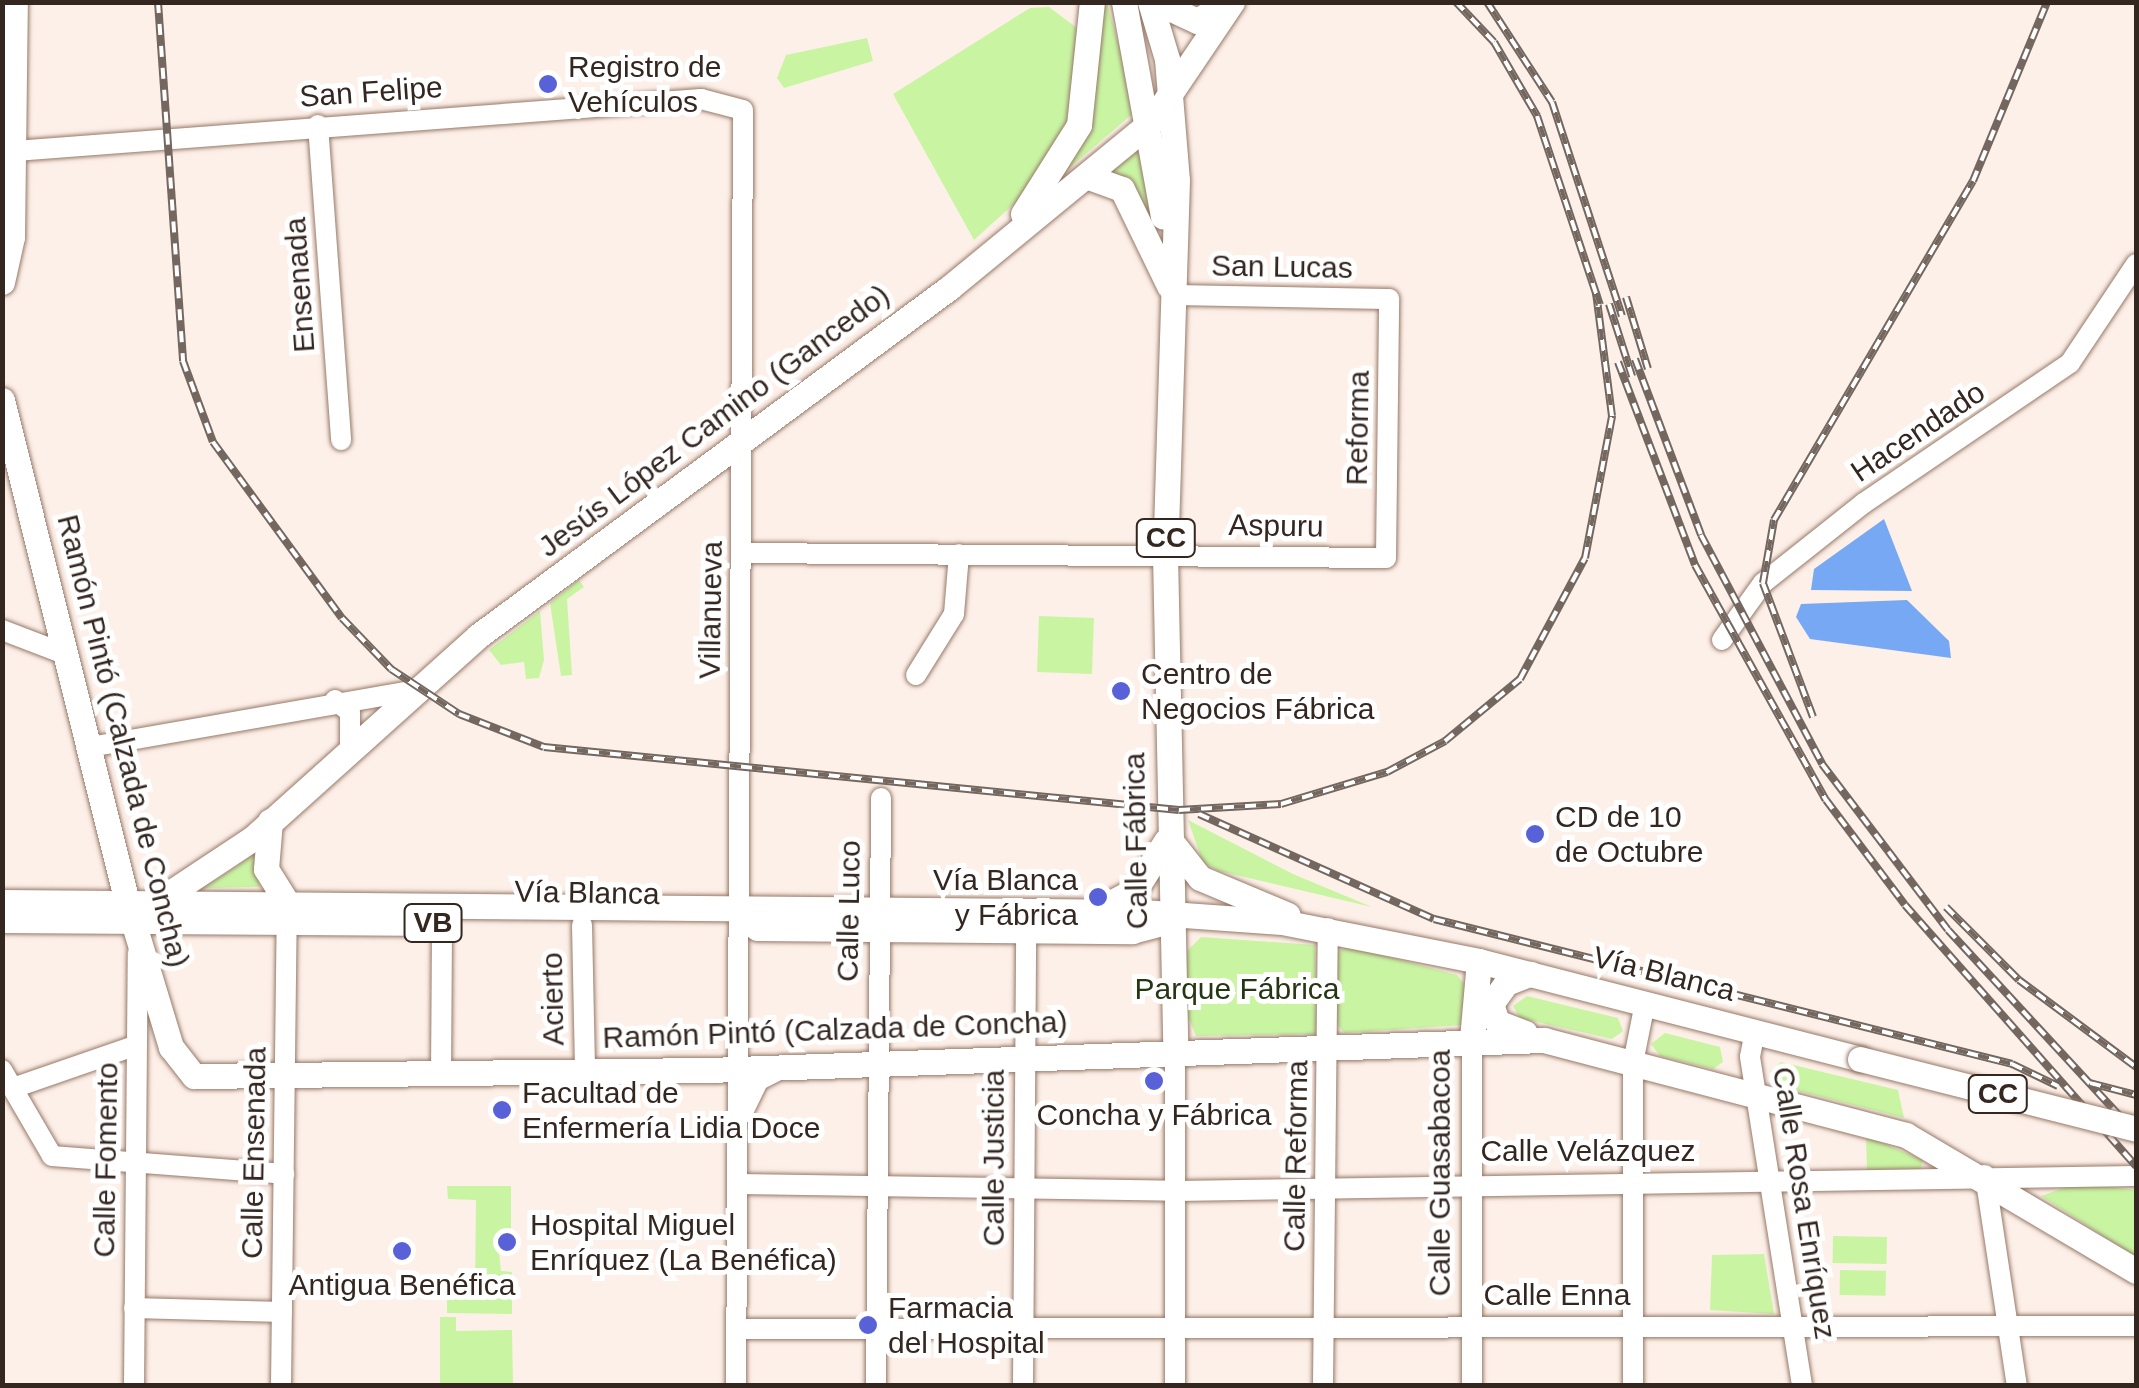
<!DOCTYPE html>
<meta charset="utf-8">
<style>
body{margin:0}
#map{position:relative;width:2139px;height:1388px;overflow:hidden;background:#fdf0e8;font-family:Helvetica,sans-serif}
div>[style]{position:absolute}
.green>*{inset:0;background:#c9f5a3;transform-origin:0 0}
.water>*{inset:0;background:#76a8f3}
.roads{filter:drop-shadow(0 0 2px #977969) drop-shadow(0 0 2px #977969)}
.minor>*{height:20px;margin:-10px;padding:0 10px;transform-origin:10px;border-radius:10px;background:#fff}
.major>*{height:25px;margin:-12.5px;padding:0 12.5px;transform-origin:12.5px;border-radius:12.5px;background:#fff}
.rail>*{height:8px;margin-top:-4px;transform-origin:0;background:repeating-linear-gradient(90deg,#fff 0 11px,#746760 0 22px);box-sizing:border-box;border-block:2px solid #746760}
.bridges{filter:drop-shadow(0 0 2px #977969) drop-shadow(0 0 2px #977969)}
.major-bridge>*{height:25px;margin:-12.5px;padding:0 12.5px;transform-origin:12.5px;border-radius:12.5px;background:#fff}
.dots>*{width:28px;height:28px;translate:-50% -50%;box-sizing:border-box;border:5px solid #fff;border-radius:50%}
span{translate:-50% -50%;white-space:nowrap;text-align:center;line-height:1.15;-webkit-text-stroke:10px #fff;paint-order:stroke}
.shield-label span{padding:2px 8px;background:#fff;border:2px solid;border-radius:8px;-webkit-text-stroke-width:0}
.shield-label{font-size:28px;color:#342720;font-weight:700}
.poi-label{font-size:30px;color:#342720}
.left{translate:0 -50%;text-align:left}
.right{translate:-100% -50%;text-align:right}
.street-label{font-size:30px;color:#342720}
.park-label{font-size:30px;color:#253614}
.frame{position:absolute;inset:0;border:5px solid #342720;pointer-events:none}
</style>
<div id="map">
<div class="green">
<i style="clip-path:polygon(1098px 3px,1107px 3px,1137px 110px,1060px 176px,1095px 99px)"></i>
<i style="clip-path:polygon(1049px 7px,1077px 28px,1079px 80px,1062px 140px,1025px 194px,974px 240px,893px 94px,1030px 8px)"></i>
<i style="clip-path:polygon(867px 38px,873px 61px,784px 88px,777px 78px,786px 55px)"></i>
<i style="clip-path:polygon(1144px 142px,1153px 230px,1104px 171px)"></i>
<i style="clip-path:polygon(579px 580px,584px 587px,567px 599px,572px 675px,561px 676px,550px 603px)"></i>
<i style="clip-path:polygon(540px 611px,544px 660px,539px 678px,526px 679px,524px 662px,501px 665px,489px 650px)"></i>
<i style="left:1039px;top:616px;width:55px;height:56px;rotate:2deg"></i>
<i style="clip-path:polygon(1188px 820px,1293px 874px,1372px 907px,1219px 871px,1203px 863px)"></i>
<i style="clip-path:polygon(254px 854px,260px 887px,203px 888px,236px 867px)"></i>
<i style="clip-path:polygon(1201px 937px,1315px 945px,1316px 1034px,1196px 1036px,1185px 1009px,1186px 952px)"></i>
<i style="clip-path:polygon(1348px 946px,1457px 975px,1466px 986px,1464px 1025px,1344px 1033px,1336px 1023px,1338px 952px)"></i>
<i style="clip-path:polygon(1527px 996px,1618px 1018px,1623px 1031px,1612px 1039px,1520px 1018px,1513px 1006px)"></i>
<i style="clip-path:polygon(1665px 1033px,1720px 1047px,1723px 1062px,1713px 1069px,1660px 1056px,1651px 1044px)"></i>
<i style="clip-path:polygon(1781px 1062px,1898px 1090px,1904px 1118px,1775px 1085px,1770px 1071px)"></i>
<i style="clip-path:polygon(1866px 1136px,1923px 1160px,1920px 1170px,1867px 1171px)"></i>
<i style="clip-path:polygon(2078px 1183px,2136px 1190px,2136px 1257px,2041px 1196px)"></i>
<i style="clip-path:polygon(447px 1186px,511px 1186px,511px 1233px,497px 1234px,501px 1271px,512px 1272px,512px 1314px,447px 1313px,447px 1284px,475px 1284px,476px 1200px,448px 1199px)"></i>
<i style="left:1833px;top:1236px;width:54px;height:27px;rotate:1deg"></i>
<i style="clip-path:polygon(1764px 1254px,1774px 1314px,1710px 1310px,1712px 1255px)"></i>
<i style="left:1840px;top:1270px;width:46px;height:25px;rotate:1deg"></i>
<i style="clip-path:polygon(440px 1317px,456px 1317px,456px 1331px,512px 1330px,513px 1384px,440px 1384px)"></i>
</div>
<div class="water">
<i style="clip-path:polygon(1884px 519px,1912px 591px,1811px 590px,1814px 569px)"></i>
<i style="clip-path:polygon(1907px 600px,1949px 641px,1951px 658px,1810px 639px,1796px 617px,1801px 604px)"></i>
</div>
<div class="roads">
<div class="minor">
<i style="left:318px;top:125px;width:316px;rotate:85.8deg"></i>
<i style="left:2px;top:152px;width:701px;rotate:-4.34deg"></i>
<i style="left:701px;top:99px;width:43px;rotate:14.7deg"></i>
<i style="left:743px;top:110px;width:1276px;rotate:90.31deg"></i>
<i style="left:742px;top:553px;width:644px;rotate:0.44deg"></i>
<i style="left:1386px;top:558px;width:259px;rotate:-89.3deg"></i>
<i style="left:1389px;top:299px;width:217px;rotate:-178.9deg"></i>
<i style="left:2px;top:630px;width:70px;rotate:21deg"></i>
<i style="left:1722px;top:640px;width:70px;rotate:-54.3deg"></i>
<i style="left:1763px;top:583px;width:129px;rotate:-38.4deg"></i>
<i style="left:1864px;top:503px;width:249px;rotate:-34.2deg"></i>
<i style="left:2070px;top:363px;width:119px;rotate:-56.3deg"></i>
<i style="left:916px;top:675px;width:72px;rotate:-58.1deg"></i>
<i style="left:954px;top:614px;width:60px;rotate:-85.2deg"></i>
<i style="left:335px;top:700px;width:19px;rotate:39deg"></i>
<i style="left:350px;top:712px;width:32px;rotate:90deg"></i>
<i style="left:90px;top:747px;width:325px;rotate:-9.9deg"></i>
<i style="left:582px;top:925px;width:147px;rotate:88.8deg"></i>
<i style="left:1755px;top:1031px;width:26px;rotate:101deg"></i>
<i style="left:1750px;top:1057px;width:333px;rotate:81deg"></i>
<i style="left:2px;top:1070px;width:99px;rotate:59.8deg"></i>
<i style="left:52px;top:1156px;width:233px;rotate:4.4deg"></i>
<i style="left:441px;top:1075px;width:152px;rotate:-89.6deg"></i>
<i style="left:13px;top:1088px;width:131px;rotate:-19.1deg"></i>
<i style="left:1985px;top:1175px;width:213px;rotate:81.4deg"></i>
<i style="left:740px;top:1184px;width:436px;rotate:0.9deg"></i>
<i style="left:1176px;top:1191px;width:960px;rotate:-0.9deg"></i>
<i style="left:134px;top:1308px;width:148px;rotate:1.5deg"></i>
<i style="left:737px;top:1329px;width:1399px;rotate:-0.12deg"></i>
<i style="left:134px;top:1386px;width:433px;rotate:-89.5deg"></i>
<i style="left:281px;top:1386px;width:465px;rotate:-89.3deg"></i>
<i style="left:876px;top:1386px;width:588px;rotate:-89.51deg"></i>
<i style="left:1023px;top:1386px;width:455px;rotate:-89.6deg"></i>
<i style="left:1175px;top:1386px;width:337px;rotate:-90deg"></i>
<i style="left:1323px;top:1386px;width:458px;rotate:-89.4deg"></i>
<i style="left:1472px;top:1386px;width:347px;rotate:-90deg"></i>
<i style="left:1633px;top:1386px;width:323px;rotate:-90deg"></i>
<i style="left:1633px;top:1063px;width:61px;rotate:-78.7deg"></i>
</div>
<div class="major">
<i style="left:1124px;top:2px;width:218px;rotate:79.7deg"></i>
<i style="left:1150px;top:2px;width:59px;rotate:73.4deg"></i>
<i style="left:1167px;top:59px;width:121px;rotate:85.3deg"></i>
<i style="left:1177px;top:180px;width:374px;rotate:91.8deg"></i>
<i style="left:1165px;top:554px;width:495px;rotate:88.8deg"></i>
<i style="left:1156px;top:2px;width:45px;rotate:24.9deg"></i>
<i style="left:1197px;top:21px;width:36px;rotate:-32deg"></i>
<i style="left:1086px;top:176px;width:38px;rotate:20deg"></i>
<i style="left:1122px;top:189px;width:108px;rotate:64.1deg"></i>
<i style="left:1023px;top:214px;width:105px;rotate:-57.8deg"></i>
<i style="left:1079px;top:125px;width:124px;rotate:-84deg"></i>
<i style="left:2px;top:282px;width:46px;rotate:-77.5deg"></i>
<i style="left:12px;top:237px;width:235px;rotate:-89.3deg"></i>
<i style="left:2px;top:400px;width:513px;rotate:76.02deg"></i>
<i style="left:126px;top:898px;width:156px;rotate:73.2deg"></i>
<i style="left:171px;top:1047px;width:37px;rotate:52deg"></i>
<i style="left:194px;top:1076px;width:515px;rotate:-0.67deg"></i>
<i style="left:709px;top:1070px;width:836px;rotate:-2.06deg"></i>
<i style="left:1544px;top:1040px;width:374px;rotate:14.7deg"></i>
<i style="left:1906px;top:1135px;width:267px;rotate:30.6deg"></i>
<i style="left:270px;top:821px;width:48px;rotate:94.8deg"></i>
<i style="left:266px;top:869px;width:39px;rotate:58deg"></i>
<i style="left:1170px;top:840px;width:48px;rotate:51.7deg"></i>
<i style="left:1200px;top:878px;width:95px;rotate:22.8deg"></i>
<i style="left:161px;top:899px;width:110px;rotate:-33.5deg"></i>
<i style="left:253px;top:838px;width:302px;rotate:-41.9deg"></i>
<i style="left:478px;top:636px;width:586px;rotate:-36.46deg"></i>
<i style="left:949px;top:288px;width:261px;rotate:-39.4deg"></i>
<i style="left:1151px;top:122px;width:145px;rotate:-56deg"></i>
<i style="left:2px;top:902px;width:1140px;rotate:0.5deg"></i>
<i style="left:1142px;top:912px;width:140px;rotate:4.1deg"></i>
<i style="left:1282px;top:922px;width:201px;rotate:11.2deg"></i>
<i style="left:1479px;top:961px;width:393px;rotate:14.4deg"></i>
<i style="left:1099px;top:909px;width:41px;rotate:-27.8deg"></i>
<i style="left:1135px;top:890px;width:58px;rotate:-57.7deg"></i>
<i style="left:2px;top:920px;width:405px;rotate:0.4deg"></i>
<i style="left:757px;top:928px;width:375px;rotate:0.5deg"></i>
<i style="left:1132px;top:931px;width:39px;rotate:-15deg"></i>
<i style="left:1525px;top:1033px;width:30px;rotate:-159deg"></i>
<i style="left:1497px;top:1022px;width:19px;rotate:-108deg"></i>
<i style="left:1491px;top:1004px;width:26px;rotate:-54deg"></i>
<i style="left:1506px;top:983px;width:26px;rotate:-21deg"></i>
<i style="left:1472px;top:1039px;width:78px;rotate:-84.9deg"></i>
<i style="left:740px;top:1111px;width:37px;rotate:-64deg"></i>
<i style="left:756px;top:1078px;width:22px;rotate:-27deg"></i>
</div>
</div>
<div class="rail">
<i style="left:158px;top:2px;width:360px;rotate:86deg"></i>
<i style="left:183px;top:361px;width:86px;rotate:69.7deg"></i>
<i style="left:213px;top:442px;width:218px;rotate:53.8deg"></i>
<i style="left:342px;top:618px;width:71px;rotate:46.1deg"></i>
<i style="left:391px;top:669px;width:82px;rotate:33.5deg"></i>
<i style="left:459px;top:714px;width:91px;rotate:21.2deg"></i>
<i style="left:544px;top:747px;width:638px;rotate:5.67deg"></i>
<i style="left:1179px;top:810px;width:102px;rotate:-3.4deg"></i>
<i style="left:1281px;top:804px;width:111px;rotate:-16.8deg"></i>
<i style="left:1387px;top:772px;width:66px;rotate:-28.1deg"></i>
<i style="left:1445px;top:741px;width:97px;rotate:-39.6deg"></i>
<i style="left:1520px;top:679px;width:137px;rotate:-61.8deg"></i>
<i style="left:1585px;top:558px;width:145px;rotate:-79.2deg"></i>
<i style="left:1612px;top:416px;width:125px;rotate:-97.4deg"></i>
<i style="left:1456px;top:2px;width:55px;rotate:46.5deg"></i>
<i style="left:1494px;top:42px;width:86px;rotate:59.8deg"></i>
<i style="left:1537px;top:116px;width:199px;rotate:71.6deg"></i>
<i style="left:1487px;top:2px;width:119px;rotate:57deg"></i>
<i style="left:1552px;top:102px;width:225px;rotate:71.9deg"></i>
<i style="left:1626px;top:297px;width:75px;rotate:73deg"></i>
<i style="left:1609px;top:304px;width:76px;rotate:72.3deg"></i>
<i style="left:1635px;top:359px;width:188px;rotate:69.4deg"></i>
<i style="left:1701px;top:535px;width:259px;rotate:62.1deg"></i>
<i style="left:1822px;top:764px;width:208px;rotate:52.8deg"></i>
<i style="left:1948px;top:930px;width:277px;rotate:47.3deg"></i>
<i style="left:1618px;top:362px;width:217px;rotate:69.2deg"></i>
<i style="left:1695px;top:565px;width:269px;rotate:60.9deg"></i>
<i style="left:1826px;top:800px;width:131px;rotate:53deg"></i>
<i style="left:1905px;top:905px;width:349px;rotate:48.5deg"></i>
<i style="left:1813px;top:717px;width:143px;rotate:-110.5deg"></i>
<i style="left:1763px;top:583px;width:64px;rotate:-80.1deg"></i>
<i style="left:1774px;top:520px;width:393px;rotate:-59.6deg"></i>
<i style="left:1973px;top:181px;width:194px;rotate:-67.5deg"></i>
<i style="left:1199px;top:814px;width:257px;rotate:24.1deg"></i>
<i style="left:1434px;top:919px;width:596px;rotate:14.08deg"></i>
<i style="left:2012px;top:1064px;width:51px;rotate:25.6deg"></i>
<i style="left:1946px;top:907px;width:103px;rotate:45deg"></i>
<i style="left:2019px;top:980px;width:146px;rotate:36.6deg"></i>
<i style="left:2090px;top:1083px;width:48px;rotate:14.6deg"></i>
</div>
<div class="bridges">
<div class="major-bridge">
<i style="left:1860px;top:1059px;width:285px;rotate:14.2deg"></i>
</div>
</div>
<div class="dots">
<i style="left:548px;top:84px;background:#5961d9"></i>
<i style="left:1121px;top:691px;background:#5961d9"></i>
<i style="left:1535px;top:834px;background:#5961d9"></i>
<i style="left:1098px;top:897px;background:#5961d9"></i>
<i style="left:1154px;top:1081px;background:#5961d9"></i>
<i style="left:502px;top:1110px;background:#5961d9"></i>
<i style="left:507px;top:1242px;background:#5961d9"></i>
<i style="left:402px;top:1251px;background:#5961d9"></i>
<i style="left:868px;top:1325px;background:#5961d9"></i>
</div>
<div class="shield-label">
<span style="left:1166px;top:538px">CC</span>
<span style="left:433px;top:923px">VB</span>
<span style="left:1998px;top:1094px">CC</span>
</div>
<div class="poi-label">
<span class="left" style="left:568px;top:84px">Registro de<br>Vehículos</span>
<span class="left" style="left:1141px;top:691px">Centro de<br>Negocios Fábrica</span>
<span class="left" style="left:1555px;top:834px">CD de 10<br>de Octubre</span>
<span class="right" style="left:1078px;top:897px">Vía Blanca<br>y Fábrica</span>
<span class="left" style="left:522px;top:1110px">Facultad de<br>Enfermería Lidia Doce</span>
<span style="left:1154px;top:1115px">Concha y Fábrica</span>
<span class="left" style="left:530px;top:1242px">Hospital Miguel<br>Enríquez (La Benéfica)</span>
<span style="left:402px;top:1285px">Antigua Benéfica</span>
<span class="left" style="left:888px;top:1325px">Farmacia<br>del Hospital</span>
</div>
<div class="street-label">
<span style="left:371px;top:92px;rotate:-4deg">San Felipe</span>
<span style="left:1282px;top:267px;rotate:1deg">San Lucas</span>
<span style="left:300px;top:285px;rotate:-94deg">Ensenada</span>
<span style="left:714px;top:421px;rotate:-37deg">Jesús López Camino (Gancedo)</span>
<span style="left:1358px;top:428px;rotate:-89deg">Reforma</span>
<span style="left:1918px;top:432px;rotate:-34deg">Hacendado</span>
<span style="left:1276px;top:526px;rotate:1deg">Aspuru</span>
<span style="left:711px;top:610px;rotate:-89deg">Villanueva</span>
<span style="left:123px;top:741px;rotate:76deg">Ramón Pintó (Calzada de Concha)</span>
<span style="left:1136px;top:841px;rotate:-91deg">Calle Fábrica</span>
<span style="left:587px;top:893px;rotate:1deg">Vía Blanca</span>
<span style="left:849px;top:911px;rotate:-89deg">Calle Luco</span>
<span style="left:1664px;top:974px;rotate:14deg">Vía Blanca</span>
<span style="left:553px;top:999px;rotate:-91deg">Acierto</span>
<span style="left:835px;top:1030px;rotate:-2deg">Ramón Pintó (Calzada de Concha)</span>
<span style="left:1588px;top:1151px">Calle Velázquez</span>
<span style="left:254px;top:1153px;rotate:-89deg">Calle Ensenada</span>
<span style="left:1296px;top:1156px;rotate:-89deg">Calle Reforma</span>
<span style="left:994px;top:1158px;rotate:-90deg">Calle Justicia</span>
<span style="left:106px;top:1160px;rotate:-89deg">Calle Fomento</span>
<span style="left:1440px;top:1173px;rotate:-90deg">Calle Guasabacoa</span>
<span style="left:1804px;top:1203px;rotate:81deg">Calle Rosa Enríquez</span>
<span style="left:1557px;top:1295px">Calle Enna</span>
</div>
<div class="park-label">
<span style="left:1237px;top:989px">Parque Fábrica</span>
</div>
<div class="frame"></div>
</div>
